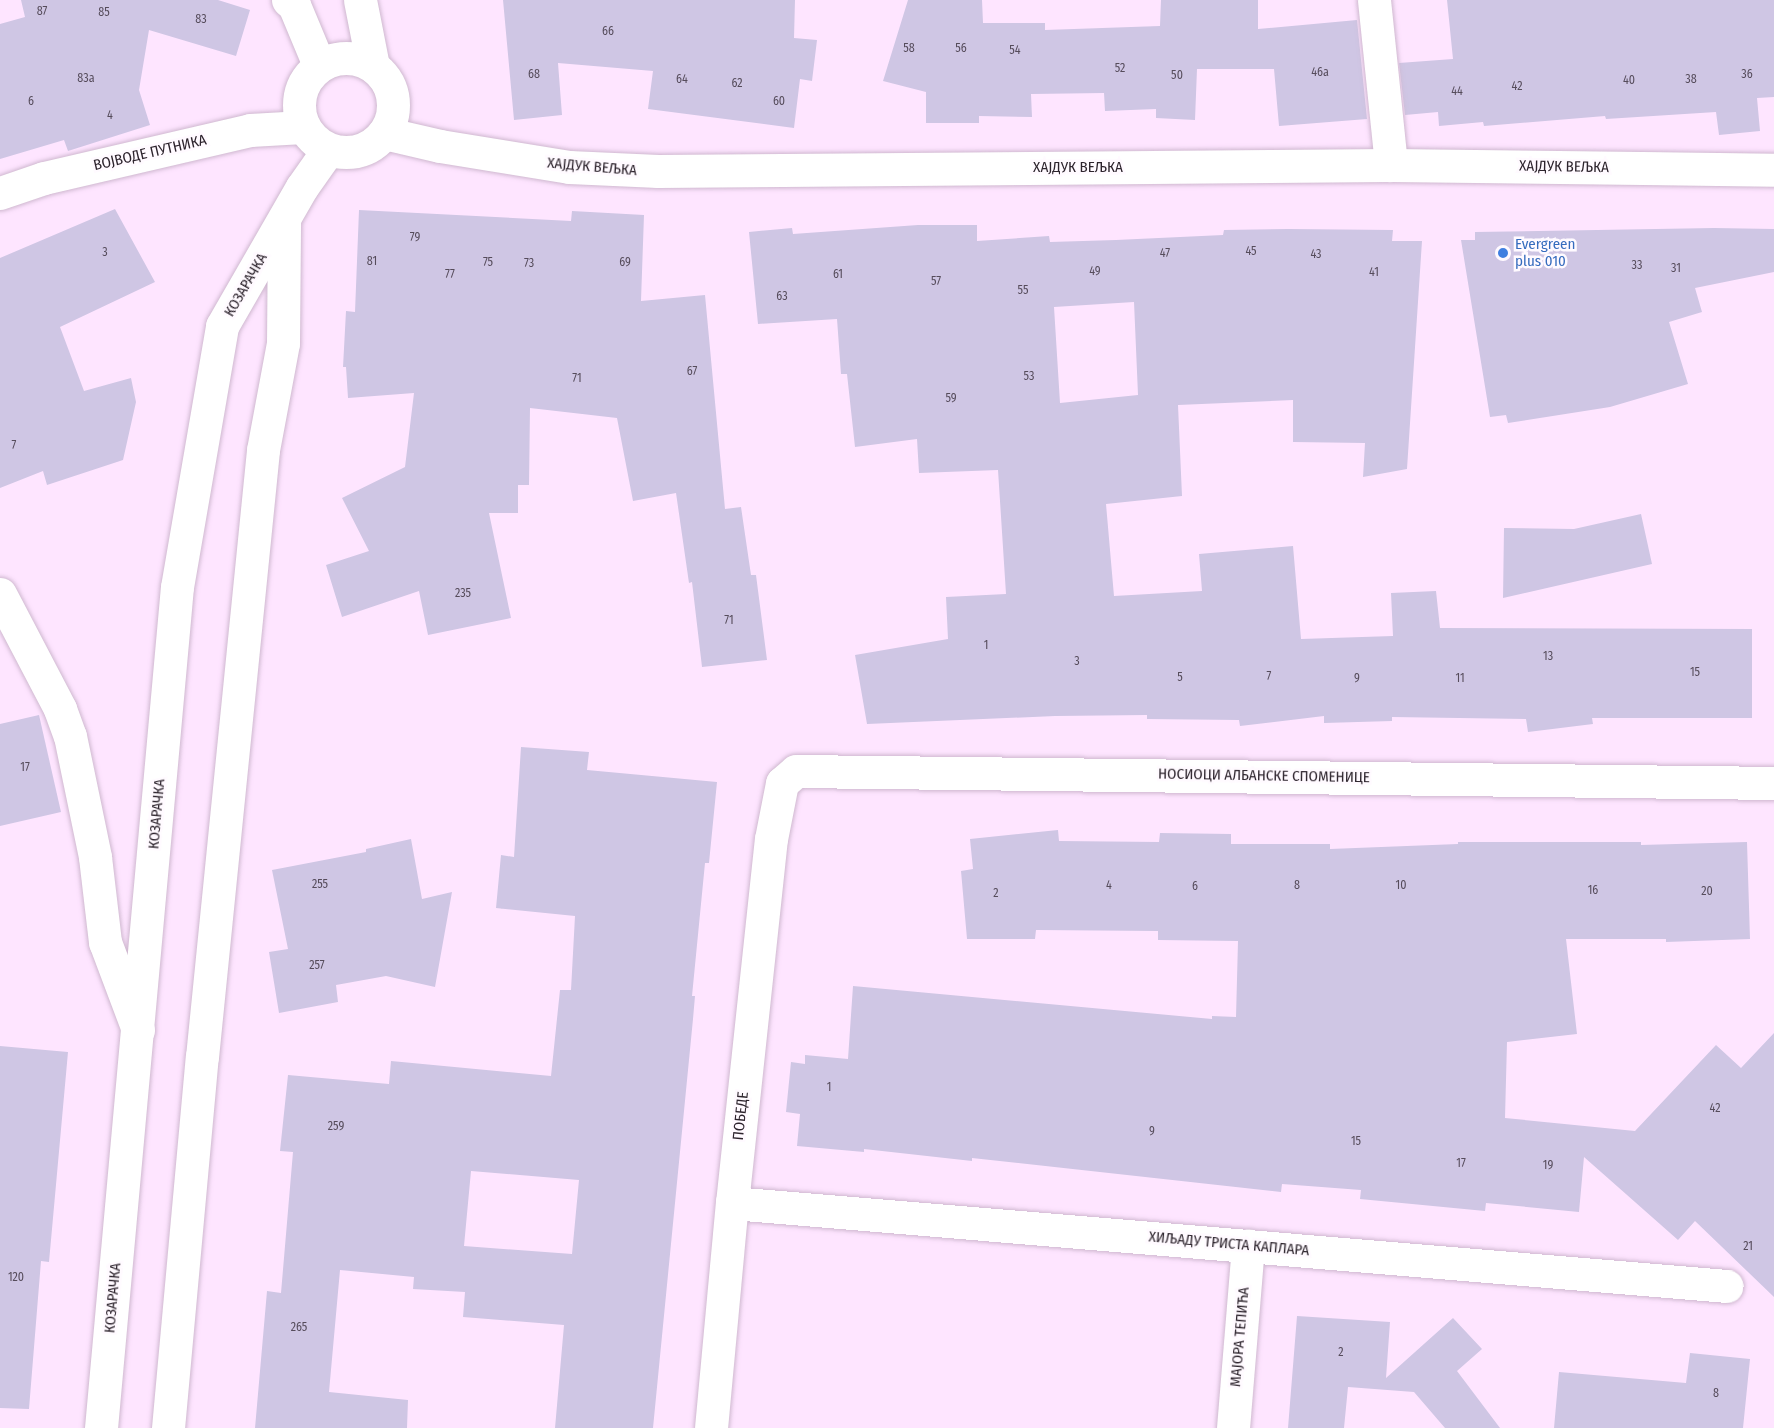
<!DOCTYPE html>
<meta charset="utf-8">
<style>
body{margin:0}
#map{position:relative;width:1774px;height:1428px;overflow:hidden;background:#fee5ff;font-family:"Fira Sans Condensed",sans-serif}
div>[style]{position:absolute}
.building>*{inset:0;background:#cfc6e4}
.roads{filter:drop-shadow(0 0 2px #cfb8d0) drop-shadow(0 0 2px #cfb8d0)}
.minor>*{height:33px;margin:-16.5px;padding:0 16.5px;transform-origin:16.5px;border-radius:16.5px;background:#fff}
.tertiary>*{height:33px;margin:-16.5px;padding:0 16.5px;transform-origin:16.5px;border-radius:16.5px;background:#fff}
.tertiary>.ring{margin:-16.5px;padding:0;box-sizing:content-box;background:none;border:33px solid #fff;border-radius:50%}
.dots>*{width:16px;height:16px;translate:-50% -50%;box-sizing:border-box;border:3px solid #fffaff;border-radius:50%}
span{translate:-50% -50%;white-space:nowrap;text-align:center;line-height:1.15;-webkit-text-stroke:5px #fffaff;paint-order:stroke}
.number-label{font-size:12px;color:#564c5b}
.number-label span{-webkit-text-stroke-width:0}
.street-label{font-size:15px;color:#2d242d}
.shop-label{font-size:15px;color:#366cbe}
.left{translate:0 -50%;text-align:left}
</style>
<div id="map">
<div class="building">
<i style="clip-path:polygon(21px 0,218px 0,250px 10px,236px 56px,149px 30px,139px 90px,150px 125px,68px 151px,64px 140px,0 159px,0 24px,25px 17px)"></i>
<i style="clip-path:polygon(503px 0,795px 0,794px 38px,817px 40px,812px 81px,800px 79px,794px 128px,648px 109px,653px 71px,558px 63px,562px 115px,514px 120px)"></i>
<i style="clip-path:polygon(908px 0,982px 0,983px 23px,1045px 23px,1045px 30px,1160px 26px,1161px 0,1258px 0,1258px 29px,1357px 20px,1367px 119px,1279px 126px,1274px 69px,1197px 69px,1195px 120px,1156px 118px,1156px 109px,1105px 111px,1104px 93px,1031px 94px,1032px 117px,979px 116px,979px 123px,926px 123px,926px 92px,883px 81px)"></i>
<i style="clip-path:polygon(1447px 0,1774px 0,1774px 97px,1757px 98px,1760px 131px,1719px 135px,1716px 112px,1606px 119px,1605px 116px,1484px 126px,1483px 122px,1439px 126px,1438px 112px,1405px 115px,1399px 63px,1453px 59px)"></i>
<i style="clip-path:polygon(115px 209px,155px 282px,60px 327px,84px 391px,131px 378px,136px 402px,123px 460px,47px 485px,43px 471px,0 488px,0 258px)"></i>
<i style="clip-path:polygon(359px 210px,571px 221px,572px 211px,644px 215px,641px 301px,705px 295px,725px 509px,741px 507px,751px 575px,756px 575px,767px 660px,702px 667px,692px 582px,689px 583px,676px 493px,633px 501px,617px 418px,530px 408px,529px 485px,518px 485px,518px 513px,489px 513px,511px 618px,428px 635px,419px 591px,342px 617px,326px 565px,369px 551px,342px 498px,405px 467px,414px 393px,348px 398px,346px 367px,343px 367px,346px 311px,355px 312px)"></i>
<i style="clip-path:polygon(evenodd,918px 225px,977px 225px,977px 241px,1049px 236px,1050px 242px,1116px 240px,1223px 235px,1224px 230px,1288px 229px,1393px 230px,1392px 241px,1422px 241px,1407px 469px,1363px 477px,1365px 443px,1293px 442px,1293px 400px,1178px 405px,1182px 496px,1106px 504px,1114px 596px,1202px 591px,1199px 554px,1293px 546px,1301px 639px,1393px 636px,1391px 593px,1436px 591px,1440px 628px,1752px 629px,1752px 718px,1592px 718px,1593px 724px,1528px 732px,1526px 719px,1392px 717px,1392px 721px,1324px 723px,1324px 716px,1240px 726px,1239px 720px,1147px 719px,1147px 715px,1055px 716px,867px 724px,855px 655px,948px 639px,946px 597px,1006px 594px,998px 470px,919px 473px,917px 439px,855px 447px,847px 374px,841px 374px,837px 319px,758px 324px,749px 232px,792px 228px,793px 234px,918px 225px,1134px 302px,1138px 395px,1060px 403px,1054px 307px,1134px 302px)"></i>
<i style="clip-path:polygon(1714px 228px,1774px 229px,1774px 272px,1695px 288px,1702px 312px,1669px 322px,1688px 384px,1610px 407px,1508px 423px,1506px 415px,1490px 417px,1461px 240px,1475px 240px,1475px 232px)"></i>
<i style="clip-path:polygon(1641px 514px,1652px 564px,1503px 598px,1504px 528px,1574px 529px)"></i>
<i style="clip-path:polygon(39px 715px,61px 812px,0 826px,0 724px)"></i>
<i style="clip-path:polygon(evenodd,521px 747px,589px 752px,587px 770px,717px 782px,709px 863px,705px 863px,692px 996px,695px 996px,693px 1019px,653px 1428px,555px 1428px,564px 1325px,463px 1317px,465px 1292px,413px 1289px,414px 1277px,340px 1270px,329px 1392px,408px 1400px,407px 1428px,255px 1428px,267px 1291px,281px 1293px,293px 1152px,280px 1151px,288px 1075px,389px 1084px,391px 1061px,551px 1076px,560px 990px,571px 990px,575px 916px,496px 908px,501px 855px,514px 857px,521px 747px,471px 1171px,579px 1180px,572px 1254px,464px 1246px,471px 1171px)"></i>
<i style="clip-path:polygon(1058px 830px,1059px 841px,1159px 842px,1160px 833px,1231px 834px,1231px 844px,1330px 844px,1330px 849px,1458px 844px,1458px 842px,1641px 842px,1641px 845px,1747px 842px,1750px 939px,1666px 942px,1666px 939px,1566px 939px,1577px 1034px,1507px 1042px,1505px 1118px,1635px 1131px,1716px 1045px,1741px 1068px,1774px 1033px,1774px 1297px,1695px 1221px,1678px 1240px,1584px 1157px,1579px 1212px,1486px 1203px,1485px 1211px,1360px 1199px,1361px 1190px,1282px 1184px,1281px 1192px,972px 1158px,972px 1161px,864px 1149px,864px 1152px,797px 1146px,800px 1114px,786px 1112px,791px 1062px,805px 1064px,805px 1055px,848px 1059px,853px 986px,1212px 1019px,1212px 1016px,1236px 1017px,1238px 941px,1158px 940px,1158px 931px,1036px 930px,1035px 939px,967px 939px,961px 871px,973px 869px,970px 839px)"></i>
<i style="clip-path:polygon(411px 839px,422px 899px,452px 892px,435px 987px,386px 976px,336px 985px,338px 1002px,279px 1013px,269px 952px,288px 949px,272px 870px,366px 852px,366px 849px)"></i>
<i style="clip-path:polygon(0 1046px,68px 1052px,49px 1262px,41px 1261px,29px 1409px,0 1408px)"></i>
<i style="clip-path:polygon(1297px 1316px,1390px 1322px,1386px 1378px,1453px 1318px,1482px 1349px,1457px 1371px,1500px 1428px,1445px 1428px,1414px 1392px,1348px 1387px,1344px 1428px,1288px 1428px)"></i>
<i style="clip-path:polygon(1690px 1353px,1750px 1359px,1743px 1428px,1554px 1428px,1559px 1372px,1686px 1383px)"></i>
</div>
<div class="roads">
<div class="minor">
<i style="left:288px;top:0;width:8px;rotate:40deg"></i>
<i style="left:294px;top:5px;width:65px;rotate:67.4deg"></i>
<i style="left:1374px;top:0;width:166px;rotate:84.1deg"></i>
<i style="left:384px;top:133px;width:57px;rotate:13.1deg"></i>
<i style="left:440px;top:146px;width:131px;rotate:9.2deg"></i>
<i style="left:569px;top:167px;width:89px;rotate:2.6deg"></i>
<i style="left:658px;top:171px;width:733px;rotate:-0.47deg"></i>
<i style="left:1391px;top:165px;width:383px;rotate:0.7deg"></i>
<i style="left:0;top:193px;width:46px;rotate:-18.8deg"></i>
<i style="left:44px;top:178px;width:212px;rotate:-13.1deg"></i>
<i style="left:250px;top:130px;width:53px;rotate:-3.2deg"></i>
<i style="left:0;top:594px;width:130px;rotate:62.4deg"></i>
<i style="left:60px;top:709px;width:29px;rotate:70deg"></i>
<i style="left:70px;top:736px;width:124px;rotate:78.3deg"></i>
<i style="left:95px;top:857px;width:86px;rotate:83.3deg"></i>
<i style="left:105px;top:942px;width:94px;rotate:69.4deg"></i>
<i style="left:732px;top:1203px;width:998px;rotate:4.77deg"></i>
<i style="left:711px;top:1428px;width:226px;rotate:-84.7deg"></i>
<i style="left:732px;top:1203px;width:366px;rotate:-83.9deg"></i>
<i style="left:771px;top:839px;width:57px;rotate:-78.9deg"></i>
<i style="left:782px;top:783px;width:18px;rotate:-41deg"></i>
<i style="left:796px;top:771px;width:978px;rotate:0.7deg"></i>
<i style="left:1233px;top:1428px;width:183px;rotate:-85.3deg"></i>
</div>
<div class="tertiary">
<i style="left:360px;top:0;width:67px;rotate:78.9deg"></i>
<i class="ring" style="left:299px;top:58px;width:61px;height:61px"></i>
<i style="left:101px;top:1428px;width:844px;rotate:-84.84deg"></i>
<i style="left:177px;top:587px;width:265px;rotate:-80.2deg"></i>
<i style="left:222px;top:326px;width:160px;rotate:-60.1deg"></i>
<i style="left:302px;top:187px;width:45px;rotate:-54.9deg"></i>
<i style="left:168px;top:1428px;width:373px;rotate:-84.8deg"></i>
<i style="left:202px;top:1057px;width:610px;rotate:-84.26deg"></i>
<i style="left:263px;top:450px;width:109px;rotate:-79.4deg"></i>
<i style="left:283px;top:343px;width:123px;rotate:-89.5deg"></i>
</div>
</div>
<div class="dots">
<i style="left:1503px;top:253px;background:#3f7fe0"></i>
</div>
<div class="number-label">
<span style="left:42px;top:12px">87</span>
<span style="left:104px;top:13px">85</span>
<span style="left:201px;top:20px">83</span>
<span style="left:608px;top:32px">66</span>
<span style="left:909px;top:49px">58</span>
<span style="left:961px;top:49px">56</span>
<span style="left:1015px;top:51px">54</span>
<span style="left:1120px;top:69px">52</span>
<span style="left:1320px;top:73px">46a</span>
<span style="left:534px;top:75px">68</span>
<span style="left:1747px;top:75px">36</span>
<span style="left:1177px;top:76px">50</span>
<span style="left:86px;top:79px">83a</span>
<span style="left:682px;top:80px">64</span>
<span style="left:1691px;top:80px">38</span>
<span style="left:1629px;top:81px">40</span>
<span style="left:737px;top:84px">62</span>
<span style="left:1517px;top:87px">42</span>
<span style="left:1457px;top:92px">44</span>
<span style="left:31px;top:102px">6</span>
<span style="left:779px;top:102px">60</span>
<span style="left:110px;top:116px">4</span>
<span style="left:415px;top:238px">79</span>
<span style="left:1251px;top:252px">45</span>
<span style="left:105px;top:253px">3</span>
<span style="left:1165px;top:254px">47</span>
<span style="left:1316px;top:255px">43</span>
<span style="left:372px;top:262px">81</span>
<span style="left:488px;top:263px">75</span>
<span style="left:625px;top:263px">69</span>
<span style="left:529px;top:264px">73</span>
<span style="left:1637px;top:266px">33</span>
<span style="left:1676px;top:269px">31</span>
<span style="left:1095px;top:272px">49</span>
<span style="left:1374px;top:273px">41</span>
<span style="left:450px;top:275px">77</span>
<span style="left:838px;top:275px">61</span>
<span style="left:936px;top:282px">57</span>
<span style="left:1023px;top:291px">55</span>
<span style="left:782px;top:297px">63</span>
<span style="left:692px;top:372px">67</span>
<span style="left:1029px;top:377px">53</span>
<span style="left:577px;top:379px">71</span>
<span style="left:951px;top:399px">59</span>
<span style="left:14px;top:446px">7</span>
<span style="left:463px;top:594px">235</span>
<span style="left:729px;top:621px">71</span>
<span style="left:986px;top:646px">1</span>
<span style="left:1548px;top:657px">13</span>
<span style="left:1077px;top:662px">3</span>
<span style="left:1695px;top:673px">15</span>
<span style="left:1269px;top:677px">7</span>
<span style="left:1180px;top:678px">5</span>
<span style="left:1357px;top:679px">9</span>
<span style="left:1460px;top:679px">11</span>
<span style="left:25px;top:768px">17</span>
<span style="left:320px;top:885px">255</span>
<span style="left:1109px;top:886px">4</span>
<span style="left:1297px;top:886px">8</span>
<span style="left:1401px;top:886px">10</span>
<span style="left:1195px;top:887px">6</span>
<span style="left:1593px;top:891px">16</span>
<span style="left:1707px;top:892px">20</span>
<span style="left:996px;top:894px">2</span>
<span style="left:317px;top:966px">257</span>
<span style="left:829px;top:1088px">1</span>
<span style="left:1715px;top:1109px">42</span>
<span style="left:336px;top:1127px">259</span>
<span style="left:1152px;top:1132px">9</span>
<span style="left:1356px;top:1142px">15</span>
<span style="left:1461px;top:1164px">17</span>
<span style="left:1548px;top:1166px">19</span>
<span style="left:1748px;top:1247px">21</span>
<span style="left:16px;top:1278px">120</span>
<span style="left:299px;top:1328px">265</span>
<span style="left:1341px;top:1353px">2</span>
<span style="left:1716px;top:1394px">8</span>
</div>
<div class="street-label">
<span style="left:150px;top:153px;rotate:-13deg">ВОЈВОДЕ ПУТНИКА</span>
<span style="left:592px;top:167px;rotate:5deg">ХАЈДУК ВЕЉКА</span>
<span style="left:1564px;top:167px;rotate:1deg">ХАЈДУК ВЕЉКА</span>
<span style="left:1078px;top:168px">ХАЈДУК ВЕЉКА</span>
<span style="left:246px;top:285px;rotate:-60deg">КОЗАРАЧКА</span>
<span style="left:1264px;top:776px;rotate:1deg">НОСИОЦИ АЛБАНСКЕ СПОМЕНИЦЕ</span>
<span style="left:157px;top:814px;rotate:-85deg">КОЗАРАЧКА</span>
<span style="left:741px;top:1116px;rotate:-84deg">ПОБЕДЕ</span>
<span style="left:1229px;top:1244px;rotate:5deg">ХИЉАДУ ТРИСТА КАПЛАРА</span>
<span style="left:113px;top:1298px;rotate:-85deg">КОЗАРАЧКА</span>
<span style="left:1240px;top:1337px;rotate:-85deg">МАЈОРА ТЕПИЋА</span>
</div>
<div class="shop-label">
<span class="left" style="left:1515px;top:253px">Evergreen<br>plus 010</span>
</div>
</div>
